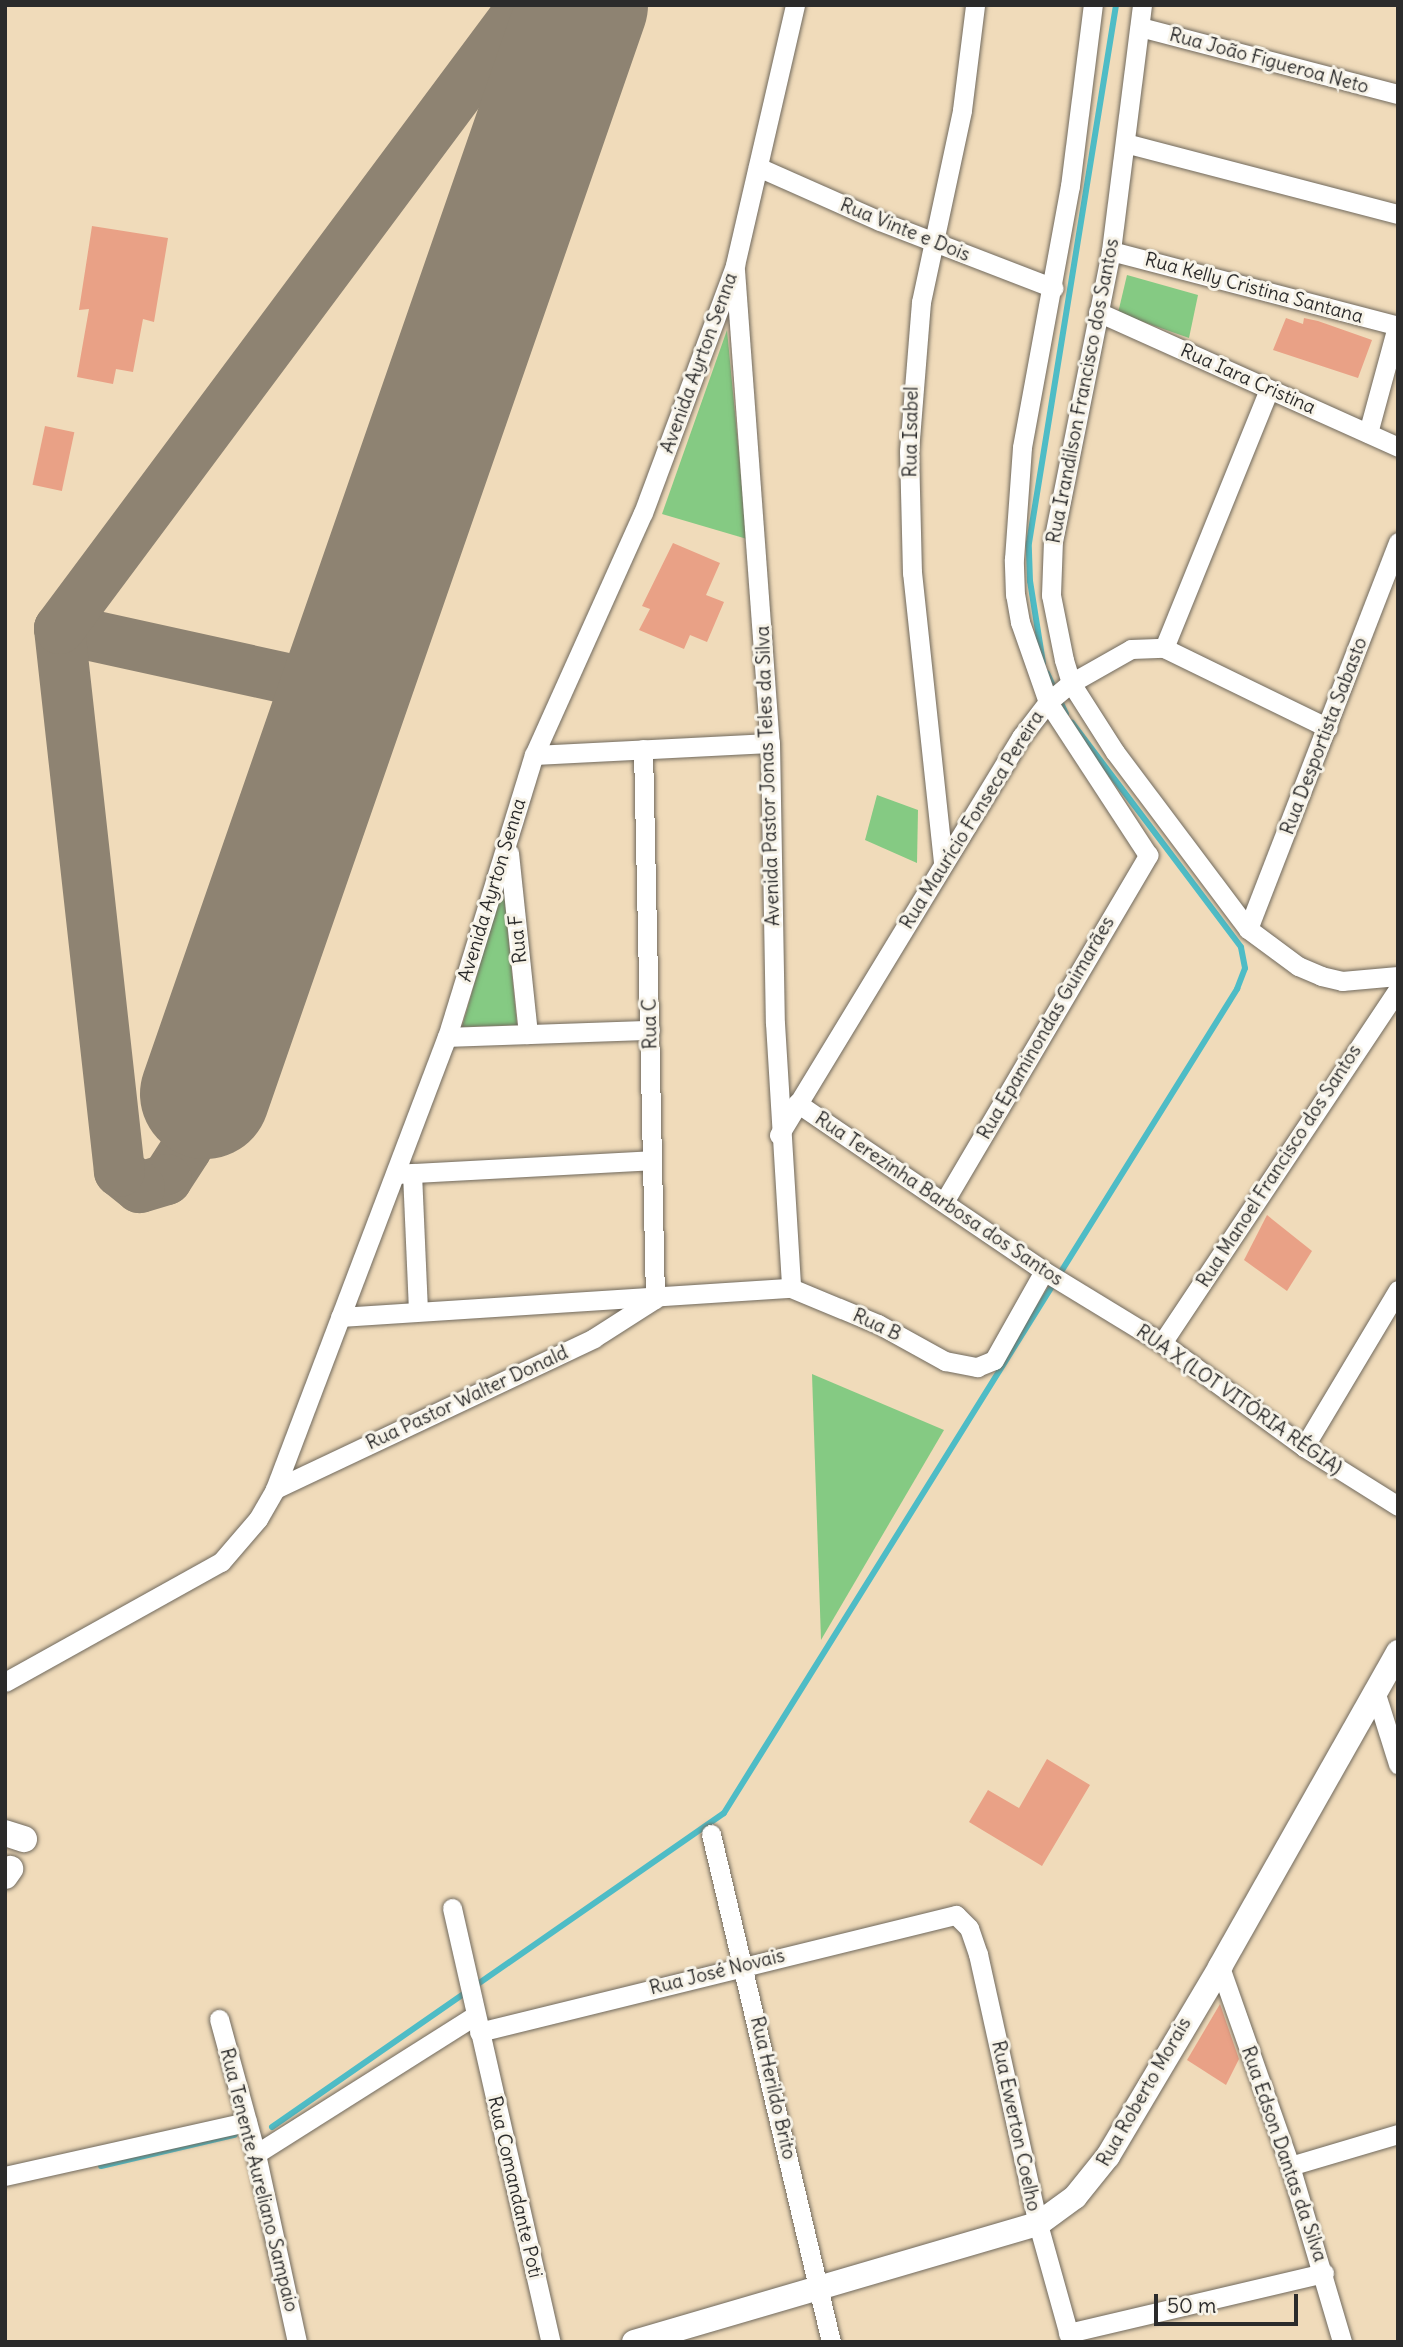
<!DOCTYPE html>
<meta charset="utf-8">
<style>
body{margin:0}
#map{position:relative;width:1403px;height:2347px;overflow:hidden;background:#f0dbba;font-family:Delius,sans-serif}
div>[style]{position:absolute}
.green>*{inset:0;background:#85ca83}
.stream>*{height:6px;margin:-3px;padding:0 3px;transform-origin:3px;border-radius:3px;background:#4ebcc6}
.taxiway>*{height:51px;margin:-25.5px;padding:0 25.5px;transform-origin:25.5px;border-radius:25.5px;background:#8e8372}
.runway>*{height:130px;margin:-65px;padding:0 65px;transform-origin:65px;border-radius:65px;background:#8e8372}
.building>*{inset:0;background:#e9a186;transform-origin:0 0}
.roads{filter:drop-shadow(0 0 2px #70695d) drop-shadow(0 0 2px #70695d)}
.minor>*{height:19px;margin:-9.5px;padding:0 9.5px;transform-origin:9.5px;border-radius:9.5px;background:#fff}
.tertiary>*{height:24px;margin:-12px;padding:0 12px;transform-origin:12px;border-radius:12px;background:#fff}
.secondary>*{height:26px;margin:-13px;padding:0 13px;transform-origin:13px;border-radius:13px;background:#fff}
span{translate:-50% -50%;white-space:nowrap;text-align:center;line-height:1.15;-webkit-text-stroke:6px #f7f3e8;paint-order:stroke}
.street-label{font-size:19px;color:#2b2b2b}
.frame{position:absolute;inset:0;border:7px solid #2b2b2b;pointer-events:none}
.scale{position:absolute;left:1154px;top:2294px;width:144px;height:32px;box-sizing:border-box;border:4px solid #2b2b2b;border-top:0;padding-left:9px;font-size:21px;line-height:24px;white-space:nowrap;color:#2b2b2b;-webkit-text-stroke:5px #f7f3e8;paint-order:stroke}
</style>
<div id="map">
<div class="green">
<i style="clip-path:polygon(1127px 275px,1198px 295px,1189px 338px,1118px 313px)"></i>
<i style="clip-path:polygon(727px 330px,747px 539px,662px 514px)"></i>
<i style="clip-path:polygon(877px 795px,918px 810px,917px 863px,865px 840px)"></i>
<i style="clip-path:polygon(503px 884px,517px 1025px,462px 1027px)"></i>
<i style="clip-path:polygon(812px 1374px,944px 1430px,821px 1640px)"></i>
</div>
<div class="stream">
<i style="left:1043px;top:663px;width:83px;rotate:-99deg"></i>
<i style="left:1030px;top:581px;width:38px;rotate:-92deg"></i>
<i style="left:1029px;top:543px;width:545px;rotate:-80.81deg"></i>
<i style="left:1047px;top:673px;width:45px;rotate:65.1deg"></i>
<i style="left:272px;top:2127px;width:550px;rotate:-34.79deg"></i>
<i style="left:724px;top:1813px;width:971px;rotate:-58.09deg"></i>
<i style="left:1237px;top:989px;width:22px;rotate:-69deg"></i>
<i style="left:1245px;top:968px;width:21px;rotate:-101deg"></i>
<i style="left:1241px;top:947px;width:281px;rotate:-127deg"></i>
<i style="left:101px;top:2166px;width:137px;rotate:-13.1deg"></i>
</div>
<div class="taxiway">
<i style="left:59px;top:628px;width:293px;rotate:12.4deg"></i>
<i style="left:205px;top:1094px;width:57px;rotate:109.4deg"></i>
<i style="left:186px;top:1148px;width:37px;rotate:123deg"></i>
<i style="left:166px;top:1179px;width:28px;rotate:163deg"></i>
<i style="left:139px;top:1187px;width:26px;rotate:-141deg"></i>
<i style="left:119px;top:1171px;width:546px;rotate:-96.31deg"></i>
<i style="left:59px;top:628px;width:777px;rotate:-53.32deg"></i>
</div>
<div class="runway">
<i style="left:205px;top:1094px;width:1153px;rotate:-70.86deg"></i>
</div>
<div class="building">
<i style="clip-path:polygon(92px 226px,168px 238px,154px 322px,143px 319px,133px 372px,116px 369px,113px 384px,77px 377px,89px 309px,79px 310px)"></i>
<i style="clip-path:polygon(1286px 318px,1303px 324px,1304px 318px,1318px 321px,1372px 340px,1358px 378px,1273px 350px)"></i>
<i style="left:45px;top:426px;width:30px;height:60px;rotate:12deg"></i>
<i style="clip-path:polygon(673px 543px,720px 563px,706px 595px,724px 602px,707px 642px,690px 635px,684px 649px,639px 630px,650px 609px,642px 606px)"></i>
<i style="clip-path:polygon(1267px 1215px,1312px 1251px,1287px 1291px,1244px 1260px)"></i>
<i style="clip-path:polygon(1047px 1759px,1090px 1785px,1042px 1866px,969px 1822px,988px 1790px,1019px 1808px)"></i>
<i style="clip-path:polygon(1220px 2004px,1239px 2059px,1226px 2085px,1187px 2060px)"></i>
</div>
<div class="roads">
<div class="minor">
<i style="left:1142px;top:5px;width:248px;rotate:97.2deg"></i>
<i style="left:1111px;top:251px;width:295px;rotate:101.3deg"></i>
<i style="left:1053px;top:540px;width:55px;rotate:92.1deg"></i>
<i style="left:1051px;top:595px;width:66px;rotate:78.7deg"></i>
<i style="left:1064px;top:660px;width:24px;rotate:73deg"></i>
<i style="left:1071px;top:683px;width:82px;rotate:57.5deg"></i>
<i style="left:1115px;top:752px;width:221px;rotate:53.1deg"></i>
<i style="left:1248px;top:929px;width:62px;rotate:36.5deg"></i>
<i style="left:1298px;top:966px;width:25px;rotate:23deg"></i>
<i style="left:1321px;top:976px;width:22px;rotate:13deg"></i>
<i style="left:1342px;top:981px;width:56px;rotate:-5.1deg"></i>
<i style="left:1140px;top:27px;width:267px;rotate:14.6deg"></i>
<i style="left:1125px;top:143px;width:282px;rotate:14.6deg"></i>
<i style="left:758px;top:167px;width:133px;rotate:23.9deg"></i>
<i style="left:880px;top:221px;width:186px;rotate:21.1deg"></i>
<i style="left:1111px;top:251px;width:297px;rotate:14.6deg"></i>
<i style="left:735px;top:270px;width:474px;rotate:85.8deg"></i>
<i style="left:770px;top:743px;width:280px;rotate:89deg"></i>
<i style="left:775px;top:1023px;width:265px;rotate:86.5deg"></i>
<i style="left:1098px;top:312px;width:329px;rotate:24.2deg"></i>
<i style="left:1368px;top:433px;width:111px;rotate:-74.8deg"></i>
<i style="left:1164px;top:648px;width:279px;rotate:-67.9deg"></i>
<i style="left:643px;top:749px;width:550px;rotate:88.75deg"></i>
<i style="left:534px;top:755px;width:236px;rotate:-2.9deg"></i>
<i style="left:509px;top:853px;width:182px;rotate:84deg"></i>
<i style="left:943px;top:862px;width:291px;rotate:-96.1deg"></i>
<i style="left:912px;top:573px;width:122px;rotate:-91.4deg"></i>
<i style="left:909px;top:451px;width:149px;rotate:-85.4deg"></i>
<i style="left:921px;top:302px;width:196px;rotate:-77.9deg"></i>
<i style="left:962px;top:110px;width:106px;rotate:-82.9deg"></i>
<i style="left:1248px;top:929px;width:415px;rotate:-68.8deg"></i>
<i style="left:447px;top:1037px;width:203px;rotate:-2deg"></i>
<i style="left:797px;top:1103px;width:299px;rotate:34.2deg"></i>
<i style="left:1044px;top:1271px;width:138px;rotate:31.4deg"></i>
<i style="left:1162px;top:1343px;width:176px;rotate:36.2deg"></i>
<i style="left:1304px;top:1447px;width:111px;rotate:32.1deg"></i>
<i style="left:779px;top:1135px;width:466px;rotate:-58.7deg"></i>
<i style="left:1021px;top:737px;width:44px;rotate:-52.4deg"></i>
<i style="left:1048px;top:702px;width:30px;rotate:-40deg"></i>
<i style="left:1071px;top:683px;width:69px;rotate:-29.5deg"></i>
<i style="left:1131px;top:649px;width:33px;rotate:-2deg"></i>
<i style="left:1164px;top:648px;width:182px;rotate:26deg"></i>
<i style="left:412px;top:1173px;width:137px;rotate:87.5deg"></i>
<i style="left:396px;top:1174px;width:255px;rotate:-3.1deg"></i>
<i style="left:944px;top:1202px;width:403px;rotate:-59.5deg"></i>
<i style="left:1148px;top:855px;width:183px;rotate:-123.2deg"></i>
<i style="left:1048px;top:702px;width:85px;rotate:-109.3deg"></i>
<i style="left:1020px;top:622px;width:27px;rotate:-100deg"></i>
<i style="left:1015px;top:595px;width:36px;rotate:-92deg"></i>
<i style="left:1014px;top:559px;width:112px;rotate:-85.9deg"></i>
<i style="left:1022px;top:447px;width:265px;rotate:-79.6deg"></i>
<i style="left:1070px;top:186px;width:182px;rotate:-82.8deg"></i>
<i style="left:340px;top:1317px;width:452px;rotate:-3.7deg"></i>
<i style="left:791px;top:1288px;width:94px;rotate:22.5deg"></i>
<i style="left:878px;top:1324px;width:77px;rotate:28.9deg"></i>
<i style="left:945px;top:1361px;width:33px;rotate:11deg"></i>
<i style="left:977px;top:1367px;width:18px;rotate:-22deg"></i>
<i style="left:994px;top:1360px;width:102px;rotate:-60.7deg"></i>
<i style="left:1162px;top:1343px;width:425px;rotate:-56.3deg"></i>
<i style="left:1304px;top:1447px;width:183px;rotate:-59.1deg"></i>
<i style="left:275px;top:1489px;width:353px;rotate:-25.3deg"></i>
<i style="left:594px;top:1338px;width:72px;rotate:-32.6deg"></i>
<i style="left:5px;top:1682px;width:247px;rotate:-29.1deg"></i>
<i style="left:221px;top:1562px;width:57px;rotate:-49.3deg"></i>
<i style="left:258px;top:1519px;width:34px;rotate:-60deg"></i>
<i style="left:275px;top:1489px;width:484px;rotate:-69.2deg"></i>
<i style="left:447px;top:1037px;width:295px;rotate:-72.9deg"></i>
<i style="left:534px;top:755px;width:265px;rotate:-65.8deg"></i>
<i style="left:643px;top:513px;width:265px;rotate:-69.6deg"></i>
<i style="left:735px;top:265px;width:267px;rotate:-77deg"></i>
<i style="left:1375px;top:1691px;width:77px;rotate:72.5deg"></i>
<i style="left:711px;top:1834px;width:522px;rotate:76.71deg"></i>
<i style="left:452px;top:1908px;width:445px;rotate:77.2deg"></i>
<i style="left:1220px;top:1967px;width:211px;rotate:70.6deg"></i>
<i style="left:1290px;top:2166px;width:184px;rotate:73.5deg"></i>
<i style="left:219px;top:2019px;width:140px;rotate:74.7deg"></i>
<i style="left:256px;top:2154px;width:192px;rotate:77.7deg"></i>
<i style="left:479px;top:2032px;width:491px;rotate:-13.8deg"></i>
<i style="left:956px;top:1915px;width:18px;rotate:45deg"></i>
<i style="left:969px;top:1928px;width:28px;rotate:71deg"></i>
<i style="left:978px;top:1954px;width:277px;rotate:77.5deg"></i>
<i style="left:1038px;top:2224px;width:123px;rotate:74.4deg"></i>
<i style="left:256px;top:2154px;width:258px;rotate:-32.3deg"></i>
<i style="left:1290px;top:2166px;width:113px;rotate:-16.5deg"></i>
<i style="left:5px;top:2176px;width:248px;rotate:-12.6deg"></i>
<i style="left:1068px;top:2333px;width:263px;rotate:-13.2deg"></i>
</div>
<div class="tertiary">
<i style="left:634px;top:2342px;width:421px;rotate:-16.3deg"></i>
<i style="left:1038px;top:2224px;width:46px;rotate:-36.1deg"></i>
<i style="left:1075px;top:2197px;width:53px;rotate:-51.2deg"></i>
<i style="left:1108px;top:2156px;width:220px;rotate:-59.3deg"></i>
<i style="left:1220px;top:1967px;width:362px;rotate:-60.5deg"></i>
</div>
<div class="secondary">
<i style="left:5px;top:1833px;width:20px;rotate:18deg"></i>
<i style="left:5px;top:1876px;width:9px;rotate:-54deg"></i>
</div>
</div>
<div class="street-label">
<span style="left:1269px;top:61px;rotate:15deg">Rua João Figueroa Neto</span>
<span style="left:905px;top:230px;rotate:22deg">Rua Vinte e Dois</span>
<span style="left:1254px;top:288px;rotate:15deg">Rua Kelly Cristina Santana</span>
<span style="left:699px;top:363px;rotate:-70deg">Avenida Ayrton Senna</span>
<span style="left:1248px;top:379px;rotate:24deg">Rua Iara Cristina</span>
<span style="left:1083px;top:391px;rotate:-79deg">Rua Irandilson Francisco dos Santos</span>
<span style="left:911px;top:432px;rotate:-89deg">Rua Isabel</span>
<span style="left:1324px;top:736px;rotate:-69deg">Rua Desportista Sabasto</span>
<span style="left:768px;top:776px;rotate:-92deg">Avenida Pastor Jonas Teles da Silva</span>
<span style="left:972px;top:820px;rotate:-58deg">Rua Maurício Fonseca Pereira</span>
<span style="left:492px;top:890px;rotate:-73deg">Avenida Ayrton Senna</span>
<span style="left:518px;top:939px;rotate:-96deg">Rua F</span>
<span style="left:650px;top:1024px;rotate:-91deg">Rua C</span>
<span style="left:1046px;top:1028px;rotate:-60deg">Rua Epaminondas Guimarães</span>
<span style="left:1279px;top:1166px;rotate:-57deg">Rua Manoel Francisco dos Santos</span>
<span style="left:939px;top:1199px;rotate:34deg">Rua Terezinha Barbosa dos Santos</span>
<span style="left:877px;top:1325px;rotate:25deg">Rua B</span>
<span style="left:467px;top:1398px;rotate:-25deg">Rua Pastor Walter Donald</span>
<span style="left:1239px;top:1400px;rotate:35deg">RUA X (LOT VITÓRIA RÉGIA)</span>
<span style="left:717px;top:1972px;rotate:-14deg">Rua José Novais</span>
<span style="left:773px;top:2088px;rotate:77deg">Rua Herildo Brito</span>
<span style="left:1144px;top:2092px;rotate:-60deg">Rua Roberto Morais</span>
<span style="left:1016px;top:2126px;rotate:78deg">Rua Ewerton Coelho</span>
<span style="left:1284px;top:2154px;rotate:71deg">Rua Edson Dantas da Silva</span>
<span style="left:259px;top:2180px;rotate:76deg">Rua Tenente Aureliano Sampaio</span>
<span style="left:515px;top:2187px;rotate:77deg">Rua Comandante Poti</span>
</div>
<div class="frame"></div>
<div class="scale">50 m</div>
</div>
